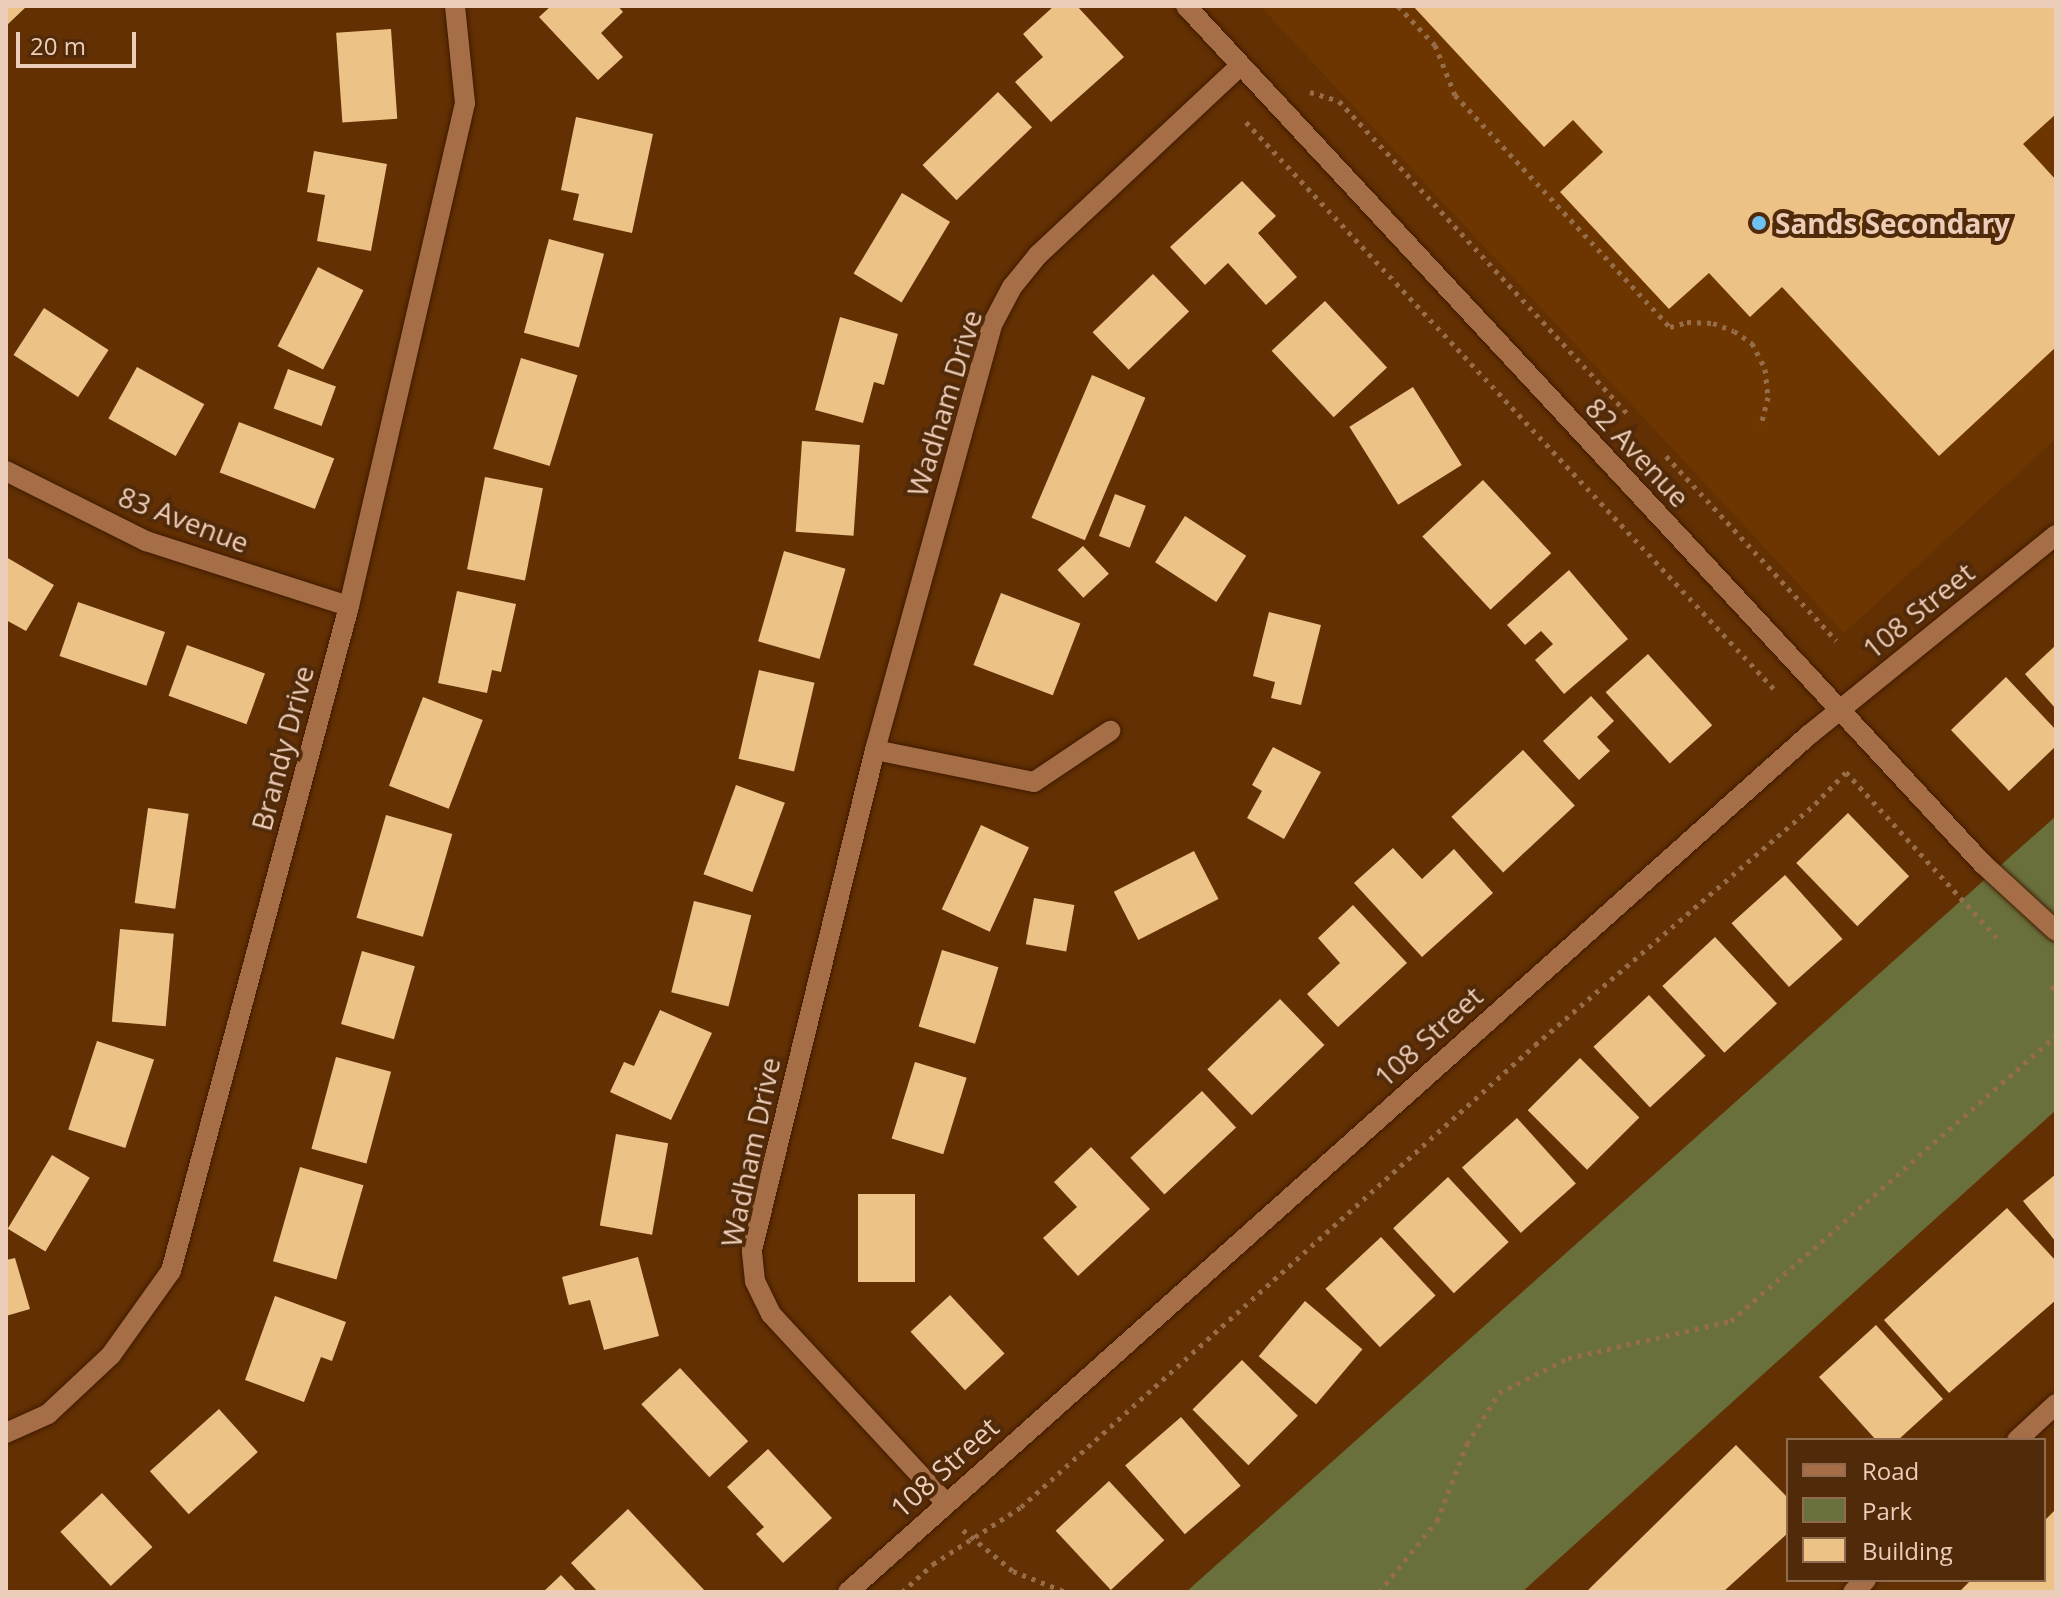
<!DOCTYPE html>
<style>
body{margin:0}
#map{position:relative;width:2062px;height:1598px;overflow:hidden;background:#623002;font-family:"Open Sans",sans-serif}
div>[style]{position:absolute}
.built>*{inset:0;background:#6d3500}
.green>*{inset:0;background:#69703c}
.building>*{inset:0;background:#ecc287;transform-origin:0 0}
.path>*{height:5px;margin-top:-2.5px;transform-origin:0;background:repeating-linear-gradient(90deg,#976d49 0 4px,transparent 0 10px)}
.roads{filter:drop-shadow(0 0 2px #401a00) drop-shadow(0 0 2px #401a00)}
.minor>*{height:20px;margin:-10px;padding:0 10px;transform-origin:10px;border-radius:10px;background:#a66e47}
.dots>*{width:22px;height:22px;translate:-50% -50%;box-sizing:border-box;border:4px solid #512a0a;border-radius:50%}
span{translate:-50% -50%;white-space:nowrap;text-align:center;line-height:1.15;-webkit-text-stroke:8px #512a0a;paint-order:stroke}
.poi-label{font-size:28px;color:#eccdb9;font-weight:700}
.left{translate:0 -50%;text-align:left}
.street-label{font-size:28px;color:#eccdb9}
.frame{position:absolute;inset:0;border:8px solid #eccdb9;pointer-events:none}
.legend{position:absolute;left:1786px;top:1438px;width:260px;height:144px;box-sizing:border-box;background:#512a0a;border:2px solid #8f6b50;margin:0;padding:10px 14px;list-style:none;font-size:24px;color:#eccdb9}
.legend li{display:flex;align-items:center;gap:16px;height:40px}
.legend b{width:40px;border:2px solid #8f6b50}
.scale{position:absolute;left:16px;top:32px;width:120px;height:36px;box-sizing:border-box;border:4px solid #eccdb9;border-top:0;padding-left:10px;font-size:24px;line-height:28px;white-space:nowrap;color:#eccdb9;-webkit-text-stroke:6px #512a0a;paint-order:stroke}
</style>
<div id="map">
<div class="built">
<i style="clip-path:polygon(1260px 6px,2056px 6px,2056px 439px,1844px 633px)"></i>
</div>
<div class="green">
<i style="clip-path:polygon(2056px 816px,2056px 1110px,1522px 1592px,1186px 1592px)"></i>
</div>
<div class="building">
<i style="clip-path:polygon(6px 6px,27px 6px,6px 26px)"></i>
<i style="clip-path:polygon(551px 6px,618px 6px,623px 12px,601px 33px,623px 57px,598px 80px,539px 17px)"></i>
<i style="clip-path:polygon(1054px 6px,1077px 6px,1124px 57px,1051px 122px,1015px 82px,1043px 57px,1023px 34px)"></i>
<i style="clip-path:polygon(1413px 6px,2056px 6px,2056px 114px,2023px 144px,2056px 180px,2056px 347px,1939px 456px,1782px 287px,1750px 317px,1709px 273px,1669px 309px,1560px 192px,1603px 152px,1573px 120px,1544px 147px)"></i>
<i style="left:391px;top:29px;width:90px;height:55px;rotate:86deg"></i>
<i style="left:998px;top:92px;width:49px;height:105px;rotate:46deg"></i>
<i style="clip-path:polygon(576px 117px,653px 134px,632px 233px,573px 220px,579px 194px,561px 190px)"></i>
<i style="clip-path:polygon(314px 151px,387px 164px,371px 251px,317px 241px,325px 195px,307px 192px)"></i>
<i style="clip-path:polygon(1242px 181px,1276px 216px,1258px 233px,1297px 277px,1266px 305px,1228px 263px,1205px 285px,1170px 247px)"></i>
<i style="left:902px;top:193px;width:56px;height:94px;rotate:31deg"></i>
<i style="left:549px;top:239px;width:57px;height:97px;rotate:15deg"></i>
<i style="left:318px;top:267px;width:51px;height:89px;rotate:27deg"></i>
<i style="left:1153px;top:274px;width:52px;height:84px;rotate:46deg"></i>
<i style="left:1325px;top:301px;width:91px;height:73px;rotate:47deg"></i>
<i style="left:44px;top:308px;width:77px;height:56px;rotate:33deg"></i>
<i style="clip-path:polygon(840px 317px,898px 334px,884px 385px,874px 382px,863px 423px,815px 410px)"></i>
<i style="left:521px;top:358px;width:59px;height:95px;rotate:17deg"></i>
<i style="left:137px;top:367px;width:77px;height:59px;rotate:29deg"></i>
<i style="left:288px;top:369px;width:51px;height:42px;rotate:20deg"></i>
<i style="left:1092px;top:375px;width:58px;height:155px;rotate:23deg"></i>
<i style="left:1413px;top:387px;width:92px;height:75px;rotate:58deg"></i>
<i style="left:239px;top:422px;width:102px;height:54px;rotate:21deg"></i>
<i style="left:802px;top:441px;width:58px;height:91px;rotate:4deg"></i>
<i style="left:485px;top:477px;width:59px;height:94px;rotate:11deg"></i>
<i style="left:1483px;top:480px;width:100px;height:83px;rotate:47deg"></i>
<i style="left:1115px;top:494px;width:33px;height:45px;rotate:21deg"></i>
<i style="left:1185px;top:516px;width:73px;height:55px;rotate:33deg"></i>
<i style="left:1083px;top:546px;width:38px;height:35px;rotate:47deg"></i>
<i style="left:784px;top:551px;width:64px;height:94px;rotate:16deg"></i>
<i style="clip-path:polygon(6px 557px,54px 585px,26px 631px,6px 620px)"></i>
<i style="clip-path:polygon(1569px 570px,1628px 639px,1564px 694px,1535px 660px,1553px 644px,1541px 631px,1525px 645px,1507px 625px)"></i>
<i style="clip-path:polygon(457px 591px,516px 604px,501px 672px,492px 670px,487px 693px,438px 683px)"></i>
<i style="left:1001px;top:593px;width:85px;height:77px;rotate:21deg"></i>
<i style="left:78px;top:602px;width:92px;height:57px;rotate:19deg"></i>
<i style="clip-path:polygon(1269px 612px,1321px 625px,1301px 705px,1271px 698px,1275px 682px,1253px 676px)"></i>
<i style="left:187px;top:645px;width:83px;height:54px;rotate:20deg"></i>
<i style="clip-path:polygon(2056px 645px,2056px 709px,2025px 674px)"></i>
<i style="left:1648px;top:654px;width:96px;height:57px;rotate:48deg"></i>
<i style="left:759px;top:670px;width:57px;height:91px;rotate:13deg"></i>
<i style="clip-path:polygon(2006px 677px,2056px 730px,2056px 746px,2009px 791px,1951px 730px)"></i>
<i style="clip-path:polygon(1591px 696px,1614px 721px,1597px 737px,1610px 751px,1579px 780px,1543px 741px)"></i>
<i style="left:423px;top:697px;width:64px;height:95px;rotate:21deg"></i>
<i style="clip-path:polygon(1273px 747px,1321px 772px,1284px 839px,1247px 818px,1262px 791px,1252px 785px)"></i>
<i style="left:1523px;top:750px;width:76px;height:98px;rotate:47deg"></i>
<i style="left:736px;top:785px;width:52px;height:95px;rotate:20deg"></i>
<i style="left:148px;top:808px;width:41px;height:96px;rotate:8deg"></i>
<i style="left:1848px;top:813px;width:88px;height:72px;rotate:46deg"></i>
<i style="left:386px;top:815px;width:69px;height:107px;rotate:16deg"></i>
<i style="left:981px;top:825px;width:53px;height:93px;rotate:25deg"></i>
<i style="clip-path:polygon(1393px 848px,1422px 879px,1454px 849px,1493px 893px,1422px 957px,1354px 883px)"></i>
<i style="left:1194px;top:851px;width:54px;height:90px;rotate:63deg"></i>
<i style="left:1785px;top:875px;width:86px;height:72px;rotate:48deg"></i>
<i style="left:1034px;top:898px;width:41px;height:47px;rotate:10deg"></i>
<i style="left:694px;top:901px;width:59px;height:94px;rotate:14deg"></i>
<i style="clip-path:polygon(1353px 905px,1407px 963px,1338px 1027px,1307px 994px,1340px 963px,1318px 938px)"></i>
<i style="left:120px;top:929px;width:54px;height:93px;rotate:5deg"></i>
<i style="left:1715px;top:937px;width:91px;height:72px;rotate:47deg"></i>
<i style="left:942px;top:950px;width:59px;height:80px;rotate:17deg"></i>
<i style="left:362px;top:951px;width:55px;height:76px;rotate:16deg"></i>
<i style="left:1649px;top:995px;width:83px;height:76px;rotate:47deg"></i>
<i style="left:1280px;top:999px;width:64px;height:101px;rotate:46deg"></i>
<i style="clip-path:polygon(660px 1010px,712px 1033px,671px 1120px,610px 1092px,624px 1062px,634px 1066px)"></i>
<i style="left:97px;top:1041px;width:60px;height:93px;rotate:18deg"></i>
<i style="left:336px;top:1057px;width:57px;height:95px;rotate:15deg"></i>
<i style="left:1580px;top:1058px;width:84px;height:74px;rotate:45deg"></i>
<i style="left:915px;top:1062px;width:54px;height:80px;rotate:17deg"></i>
<i style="left:1202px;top:1091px;width:50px;height:98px;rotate:47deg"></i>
<i style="left:1517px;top:1118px;width:88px;height:74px;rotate:48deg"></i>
<i style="left:616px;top:1134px;width:53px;height:93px;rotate:10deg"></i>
<i style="clip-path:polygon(1091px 1147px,1150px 1209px,1078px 1276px,1043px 1238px,1077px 1207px,1054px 1182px)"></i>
<i style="left:52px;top:1155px;width:44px;height:86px;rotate:31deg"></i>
<i style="left:300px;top:1167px;width:66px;height:98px;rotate:16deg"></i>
<i style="clip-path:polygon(2056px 1174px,2056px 1242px,2023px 1201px)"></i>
<i style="left:1448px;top:1177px;width:89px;height:75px;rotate:47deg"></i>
<i style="left:858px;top:1194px;width:57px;height:88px"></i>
<i style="clip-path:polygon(2007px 1208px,2056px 1261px,2056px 1300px,1949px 1393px,1884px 1320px)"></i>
<i style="left:1381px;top:1237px;width:80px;height:76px;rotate:47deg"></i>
<i style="clip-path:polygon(638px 1257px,659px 1336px,604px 1350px,590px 1300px,569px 1305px,562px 1277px)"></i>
<i style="clip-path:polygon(15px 1258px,30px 1309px,6px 1316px,6px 1260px)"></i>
<i style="left:950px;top:1295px;width:80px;height:54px;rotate:47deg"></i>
<i style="clip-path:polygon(275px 1296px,346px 1322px,332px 1361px,321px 1357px,304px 1402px,245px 1380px)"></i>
<i style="left:1305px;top:1301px;width:75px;height:72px;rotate:40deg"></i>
<i style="clip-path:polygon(1876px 1325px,1943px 1399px,1898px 1440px,1876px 1440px,1819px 1377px)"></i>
<i style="left:1242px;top:1360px;width:79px;height:70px;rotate:45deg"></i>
<i style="left:680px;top:1368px;width:100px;height:53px;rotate:47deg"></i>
<i style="left:219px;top:1409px;width:58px;height:93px;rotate:48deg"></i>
<i style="left:1181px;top:1417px;width:91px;height:74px;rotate:49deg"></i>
<i style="clip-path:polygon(1736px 1445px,1788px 1498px,1788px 1533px,1723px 1592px,1586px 1592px)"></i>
<i style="clip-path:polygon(768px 1449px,832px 1518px,783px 1563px,756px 1534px,764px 1527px,727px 1487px)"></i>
<i style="left:1109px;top:1481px;width:81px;height:73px;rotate:47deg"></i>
<i style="left:102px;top:1493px;width:74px;height:57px;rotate:47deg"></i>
<i style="clip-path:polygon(628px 1509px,706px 1592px,598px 1592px,571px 1563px)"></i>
<i style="clip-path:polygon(2056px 1509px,2056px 1592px,1959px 1592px,1971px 1580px,2044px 1580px,2044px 1521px)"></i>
<i style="clip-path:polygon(561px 1575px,577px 1592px,543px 1592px)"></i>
</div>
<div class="path">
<i style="left:1398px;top:6px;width:54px;rotate:46.5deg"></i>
<i style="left:1435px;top:45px;width:54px;rotate:68.2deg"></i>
<i style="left:1455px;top:95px;width:316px;rotate:47.2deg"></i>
<i style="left:1670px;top:327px;width:18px;rotate:-16deg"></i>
<i style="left:1687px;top:322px;width:26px;rotate:2deg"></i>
<i style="left:1713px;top:323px;width:22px;rotate:21deg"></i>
<i style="left:1734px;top:331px;width:22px;rotate:34deg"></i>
<i style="left:1752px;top:343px;width:29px;rotate:63deg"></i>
<i style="left:1765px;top:369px;width:28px;rotate:84deg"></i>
<i style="left:1768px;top:397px;width:30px;rotate:104deg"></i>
<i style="left:1310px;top:92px;width:30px;rotate:17deg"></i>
<i style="left:1339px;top:101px;width:425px;rotate:47.3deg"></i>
<i style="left:1246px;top:122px;width:775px;rotate:47.04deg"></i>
<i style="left:1666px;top:456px;width:251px;rotate:47.3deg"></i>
<i style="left:2051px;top:986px;width:7px;rotate:45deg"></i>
<i style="left:963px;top:1530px;width:65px;rotate:39.4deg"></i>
<i style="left:1013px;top:1571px;width:57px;rotate:21.6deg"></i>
<i style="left:902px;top:1592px;width:42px;rotate:-42.1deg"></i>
<i style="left:933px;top:1564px;width:105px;rotate:-32.9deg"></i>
<i style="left:1021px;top:1507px;width:691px;rotate:-41.95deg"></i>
<i style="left:1535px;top:1045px;width:369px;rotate:-40.7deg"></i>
<i style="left:1815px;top:804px;width:45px;rotate:-45.9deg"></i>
<i style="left:1846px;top:772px;width:226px;rotate:47.7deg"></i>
<i style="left:1379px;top:1592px;width:92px;rotate:-50.8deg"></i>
<i style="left:1437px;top:1521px;width:83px;rotate:-68.7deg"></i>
<i style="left:1467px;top:1444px;width:60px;rotate:-57.9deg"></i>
<i style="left:1499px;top:1393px;width:77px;rotate:-26.9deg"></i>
<i style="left:1568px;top:1358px;width:167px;rotate:-12.8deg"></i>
<i style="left:1731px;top:1321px;width:433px;rotate:-41.3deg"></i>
</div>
<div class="roads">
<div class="minor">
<i style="left:1186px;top:6px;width:1171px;rotate:47.11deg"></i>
<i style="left:1983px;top:864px;width:99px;rotate:42.5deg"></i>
<i style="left:6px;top:471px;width:157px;rotate:26.6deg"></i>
<i style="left:146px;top:541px;width:213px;rotate:17.8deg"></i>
<i style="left:875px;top:750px;width:162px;rotate:11.4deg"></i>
<i style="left:1034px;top:782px;width:92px;rotate:-33.9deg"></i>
<i style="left:6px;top:1433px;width:46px;rotate:-24.3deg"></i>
<i style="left:48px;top:1414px;width:86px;rotate:-43.1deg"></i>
<i style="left:111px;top:1355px;width:103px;rotate:-54.5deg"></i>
<i style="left:171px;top:1271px;width:688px;rotate:-75.01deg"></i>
<i style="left:349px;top:606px;width:516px;rotate:-77.01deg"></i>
<i style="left:465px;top:103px;width:98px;rotate:-95.9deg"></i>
<i style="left:2017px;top:1440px;width:53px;rotate:-42.7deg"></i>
<i style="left:946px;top:1503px;width:258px;rotate:-132.8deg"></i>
<i style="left:771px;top:1314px;width:37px;rotate:-116deg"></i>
<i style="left:755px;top:1281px;width:31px;rotate:-96deg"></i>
<i style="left:752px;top:1250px;width:515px;rotate:-76.18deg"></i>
<i style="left:875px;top:750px;width:443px;rotate:-74.6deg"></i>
<i style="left:993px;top:323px;width:41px;rotate:-62.2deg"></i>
<i style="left:1012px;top:287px;width:41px;rotate:-50.9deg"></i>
<i style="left:1038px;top:255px;width:275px;rotate:-43.1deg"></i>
<i style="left:848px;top:1592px;width:1288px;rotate:-41.73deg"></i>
<i style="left:1809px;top:735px;width:318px;rotate:-39deg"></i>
<i style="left:1853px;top:1592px;width:18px;rotate:-43deg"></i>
</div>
</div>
<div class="dots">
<i style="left:1759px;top:223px;background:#6dc2f3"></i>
</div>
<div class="poi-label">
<span class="left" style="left:1775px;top:223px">Sands Secondary</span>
</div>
<div class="street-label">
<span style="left:944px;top:403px;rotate:-73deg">Wadham Drive</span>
<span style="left:1638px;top:452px;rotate:47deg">82 Avenue</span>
<span style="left:184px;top:519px;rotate:21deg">83 Avenue</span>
<span style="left:1918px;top:610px;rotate:-39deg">108 Street</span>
<span style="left:282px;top:748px;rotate:-75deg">Brandy Drive</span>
<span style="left:1428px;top:1036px;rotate:-42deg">108 Street</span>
<span style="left:750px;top:1152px;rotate:-78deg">Wadham Drive</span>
<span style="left:944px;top:1467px;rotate:-42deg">108 Street</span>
</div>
<div class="frame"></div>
<ul class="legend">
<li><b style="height:10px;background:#a66e47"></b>Road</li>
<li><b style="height:22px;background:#69703c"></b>Park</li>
<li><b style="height:22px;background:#ecc287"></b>Building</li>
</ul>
<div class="scale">20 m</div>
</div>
